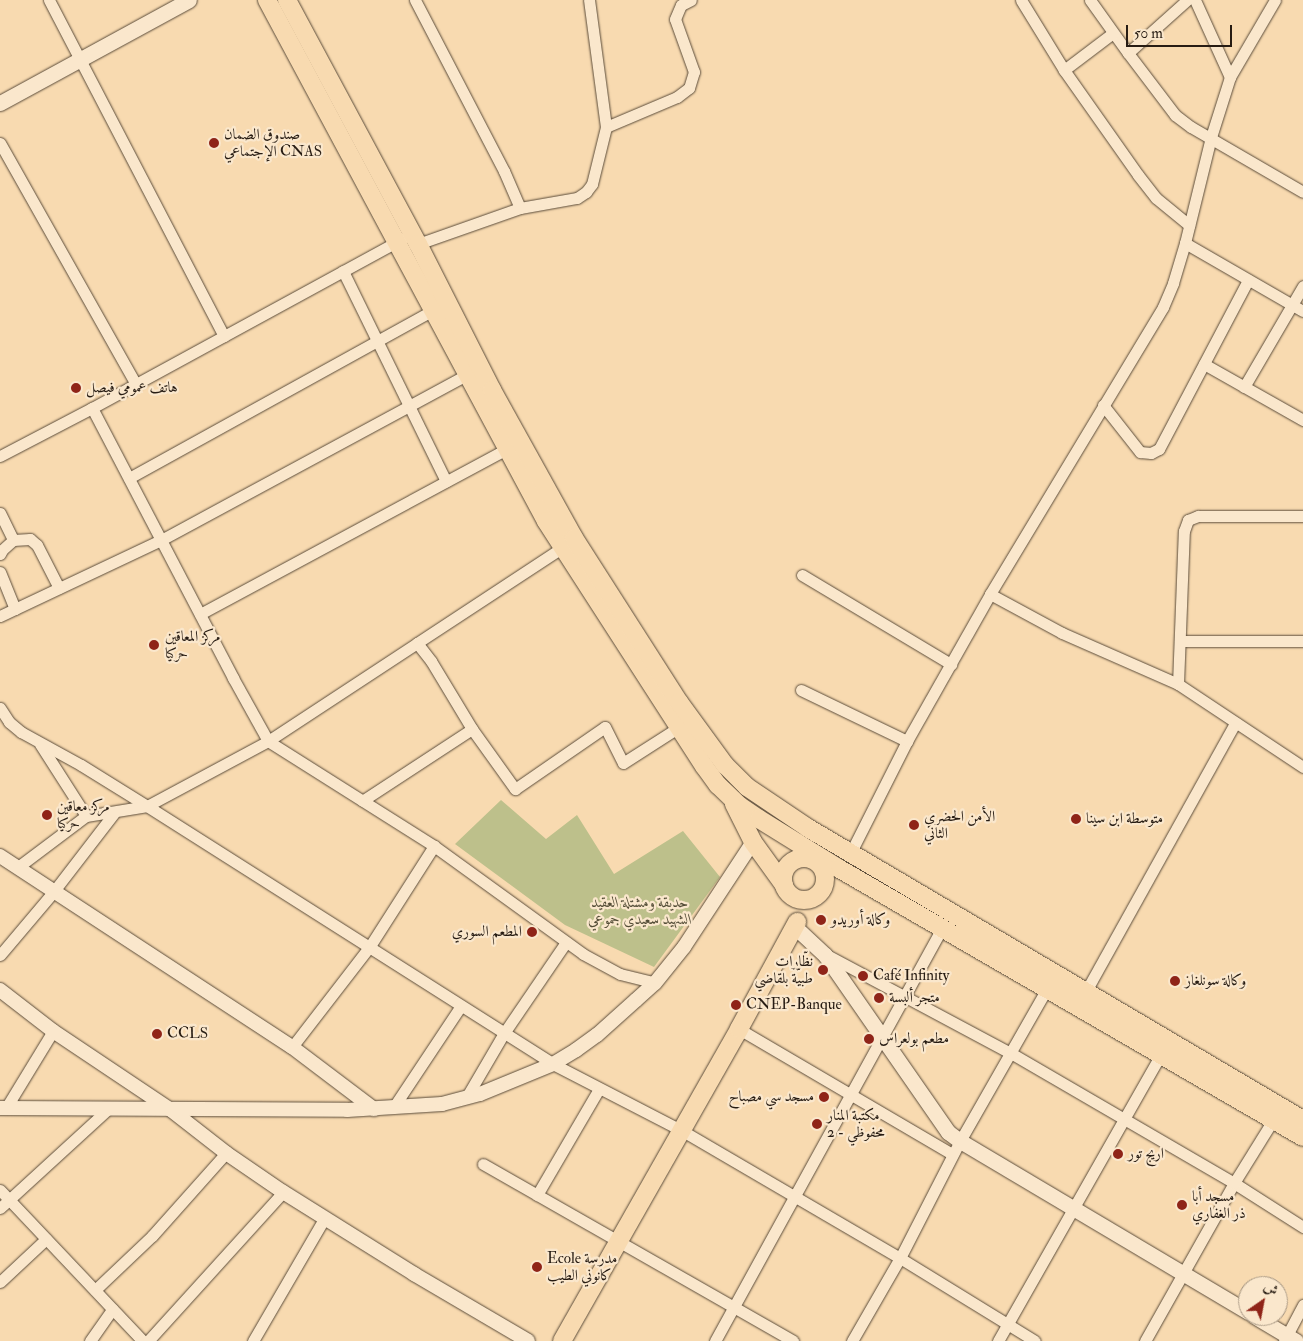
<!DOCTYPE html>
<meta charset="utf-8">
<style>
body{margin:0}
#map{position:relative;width:1303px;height:1341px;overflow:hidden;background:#f8dab0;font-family:"IM FELL Double Pica",Amiri,serif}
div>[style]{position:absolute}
.green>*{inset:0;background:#bdc08b}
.roads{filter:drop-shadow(0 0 1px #5b4c3a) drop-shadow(0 0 1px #5b4c3a)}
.minor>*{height:11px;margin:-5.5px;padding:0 5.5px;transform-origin:5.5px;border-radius:5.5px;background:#fae7cc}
.tertiary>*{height:14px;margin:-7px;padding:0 7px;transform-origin:7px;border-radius:7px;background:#fae7cc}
.secondary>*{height:15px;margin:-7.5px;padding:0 7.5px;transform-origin:7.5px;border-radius:7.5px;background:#fae7cc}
.primary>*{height:18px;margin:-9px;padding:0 9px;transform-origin:9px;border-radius:9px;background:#f8dab0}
.primary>.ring{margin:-9px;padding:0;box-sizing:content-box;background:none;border:18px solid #f8dab0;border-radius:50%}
.dots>*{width:14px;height:14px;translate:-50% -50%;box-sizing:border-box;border:2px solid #fae7cc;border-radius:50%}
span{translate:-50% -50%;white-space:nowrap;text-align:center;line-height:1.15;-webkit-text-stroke:4.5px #fae7cc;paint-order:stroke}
.poi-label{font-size:15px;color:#271c13}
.left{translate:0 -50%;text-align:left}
.right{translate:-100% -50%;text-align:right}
.park-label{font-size:15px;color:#544d37;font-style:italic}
.north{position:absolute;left:1238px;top:1276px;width:50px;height:50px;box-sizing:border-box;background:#fae7cc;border:1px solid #a69682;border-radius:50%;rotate:33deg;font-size:14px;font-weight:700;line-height:20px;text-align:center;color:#271c13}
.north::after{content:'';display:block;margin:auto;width:18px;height:22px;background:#8f2418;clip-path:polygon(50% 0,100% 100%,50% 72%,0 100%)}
.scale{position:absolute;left:1126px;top:25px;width:106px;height:22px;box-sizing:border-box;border:2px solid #271c13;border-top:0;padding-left:6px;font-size:15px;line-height:18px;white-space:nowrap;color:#271c13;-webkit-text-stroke:4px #fae7cc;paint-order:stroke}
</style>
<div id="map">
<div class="green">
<i style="clip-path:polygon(501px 800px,546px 839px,577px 815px,614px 874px,683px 831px,720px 877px,654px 967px,565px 925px,455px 844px)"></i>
</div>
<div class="roads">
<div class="minor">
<i style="left:49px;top:0;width:379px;rotate:62.5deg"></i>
<i style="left:415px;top:0;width:193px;rotate:62.5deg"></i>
<i style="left:504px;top:171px;width:40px;rotate:66.6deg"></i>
<i style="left:520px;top:208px;width:108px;rotate:160.6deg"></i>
<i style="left:1021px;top:0;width:82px;rotate:58.4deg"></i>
<i style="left:1064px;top:70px;width:128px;rotate:54.8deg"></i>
<i style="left:1138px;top:175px;width:29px;rotate:52deg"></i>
<i style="left:1156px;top:198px;width:43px;rotate:39.3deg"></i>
<i style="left:1090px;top:0;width:65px;rotate:54.4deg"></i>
<i style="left:1128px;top:53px;width:79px;rotate:-41.9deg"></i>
<i style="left:1195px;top:0;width:85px;rotate:65.6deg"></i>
<i style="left:1128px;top:53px;width:78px;rotate:52.8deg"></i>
<i style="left:1175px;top:115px;width:20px;rotate:37deg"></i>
<i style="left:1191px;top:127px;width:129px;rotate:30.1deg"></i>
<i style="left:1064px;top:70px;width:61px;rotate:-37.1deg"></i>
<i style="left:606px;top:127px;width:77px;rotate:-22.9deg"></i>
<i style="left:677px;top:97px;width:15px;rotate:-37deg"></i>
<i style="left:689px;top:88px;width:17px;rotate:-73deg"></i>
<i style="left:694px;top:72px;width:56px;rotate:-109.7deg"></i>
<i style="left:675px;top:19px;width:15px;rotate:-67deg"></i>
<i style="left:681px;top:5px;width:11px;rotate:-27deg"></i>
<i style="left:0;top:143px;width:277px;rotate:60.6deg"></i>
<i style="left:520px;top:208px;width:58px;rotate:-10deg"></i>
<i style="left:577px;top:198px;width:11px;rotate:-34deg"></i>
<i style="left:586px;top:192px;width:10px;rotate:-53deg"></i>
<i style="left:592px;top:184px;width:59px;rotate:-76.2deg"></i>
<i style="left:606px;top:127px;width:128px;rotate:-97.6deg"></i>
<i style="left:1185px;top:243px;width:136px;rotate:30deg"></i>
<i style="left:343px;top:271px;width:234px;rotate:63.9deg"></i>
<i style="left:1204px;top:364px;width:114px;rotate:29.5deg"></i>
<i style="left:1244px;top:387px;width:117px;rotate:-59.7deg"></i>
<i style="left:1103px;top:405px;width:60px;rotate:51.8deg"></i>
<i style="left:1140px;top:452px;width:11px;rotate:5deg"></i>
<i style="left:1151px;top:453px;width:9px;rotate:-27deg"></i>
<i style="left:1159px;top:449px;width:191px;rotate:-62.2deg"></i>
<i style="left:92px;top:408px;width:305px;rotate:62.4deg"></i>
<i style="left:233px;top:678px;width:72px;rotate:60.9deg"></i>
<i style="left:268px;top:741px;width:196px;rotate:32.3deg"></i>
<i style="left:434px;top:846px;width:184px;rotate:35.9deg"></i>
<i style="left:583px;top:954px;width:42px;rotate:28.4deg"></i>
<i style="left:620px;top:974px;width:36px;rotate:14deg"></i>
<i style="left:0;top:456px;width:104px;rotate:-27.6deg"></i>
<i style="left:92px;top:408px;width:353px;rotate:-28.6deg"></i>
<i style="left:129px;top:478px;width:346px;rotate:-28.9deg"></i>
<i style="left:0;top:513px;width:30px;rotate:64deg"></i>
<i style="left:0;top:554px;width:4px;rotate:-63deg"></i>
<i style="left:2px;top:550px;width:15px;rotate:-42deg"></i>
<i style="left:13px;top:540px;width:17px;rotate:-3deg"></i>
<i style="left:30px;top:539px;width:9px;rotate:41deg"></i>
<i style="left:37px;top:545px;width:48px;rotate:62.9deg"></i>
<i style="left:0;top:572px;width:40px;rotate:68deg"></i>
<i style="left:802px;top:575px;width:174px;rotate:30.9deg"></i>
<i style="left:990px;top:594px;width:82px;rotate:28.4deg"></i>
<i style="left:1062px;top:633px;width:127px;rotate:23.7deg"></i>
<i style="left:1178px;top:684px;width:150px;rotate:33.6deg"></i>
<i style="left:200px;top:614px;width:349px;rotate:-28.3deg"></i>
<i style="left:0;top:616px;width:178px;rotate:-25.3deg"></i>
<i style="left:161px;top:540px;width:353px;rotate:-28.4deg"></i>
<i style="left:1180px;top:641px;width:123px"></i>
<i style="left:417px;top:643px;width:175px;rotate:-33.3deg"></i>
<i style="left:1178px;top:684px;width:153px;rotate:-87.8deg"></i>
<i style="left:1184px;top:531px;width:12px;rotate:-70deg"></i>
<i style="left:1188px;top:520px;width:11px;rotate:-22deg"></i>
<i style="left:1198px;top:516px;width:105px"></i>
<i style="left:801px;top:690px;width:118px;rotate:25.7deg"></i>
<i style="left:0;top:708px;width:17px;rotate:57deg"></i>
<i style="left:9px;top:722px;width:16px;rotate:40deg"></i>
<i style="left:21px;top:732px;width:68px;rotate:28.8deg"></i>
<i style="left:81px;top:765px;width:78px;rotate:31.8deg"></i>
<i style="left:147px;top:806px;width:137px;rotate:-28.2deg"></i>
<i style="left:268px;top:741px;width:178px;rotate:-33.3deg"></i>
<i style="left:417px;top:643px;width:23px;rotate:52deg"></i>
<i style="left:431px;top:661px;width:79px;rotate:58.9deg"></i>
<i style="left:472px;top:729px;width:131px;rotate:146.8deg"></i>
<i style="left:472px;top:729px;width:74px;rotate:54.4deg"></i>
<i style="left:515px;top:789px;width:109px;rotate:-34.6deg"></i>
<i style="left:605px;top:727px;width:40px;rotate:63.4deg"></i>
<i style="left:623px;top:763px;width:67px;rotate:-32.7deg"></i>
<i style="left:40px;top:744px;width:85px;rotate:57.4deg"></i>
<i style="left:851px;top:852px;width:124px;rotate:-63.2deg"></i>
<i style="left:907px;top:741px;width:169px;rotate:-60.5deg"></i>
<i style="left:990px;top:594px;width:335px;rotate:-58.9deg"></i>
<i style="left:1163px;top:307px;width:26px;rotate:-67deg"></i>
<i style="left:1173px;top:283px;width:42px;rotate:-73.3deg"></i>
<i style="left:1185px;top:243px;width:109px;rotate:-76.2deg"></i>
<i style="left:1211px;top:137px;width:63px;rotate:-72.4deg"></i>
<i style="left:1230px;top:77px;width:89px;rotate:-59.7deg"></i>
<i style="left:18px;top:867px;width:85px;rotate:-36.9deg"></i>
<i style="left:86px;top:816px;width:62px;rotate:-9.3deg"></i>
<i style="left:147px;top:806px;width:481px;rotate:32.4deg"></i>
<i style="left:553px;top:1064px;width:144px;rotate:27.3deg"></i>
<i style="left:681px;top:1130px;width:254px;rotate:30.3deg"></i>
<i style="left:900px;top:1258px;width:158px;rotate:31.6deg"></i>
<i style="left:0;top:955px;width:84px;rotate:-49.8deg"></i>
<i style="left:54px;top:891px;width:98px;rotate:-52.4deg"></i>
<i style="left:827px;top:955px;width:206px;rotate:28.1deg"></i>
<i style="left:1009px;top:1052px;width:260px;rotate:30.2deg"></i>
<i style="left:1234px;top:1183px;width:82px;rotate:32.5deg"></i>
<i style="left:1086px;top:991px;width:307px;rotate:-60.9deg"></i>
<i style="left:739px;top:1029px;width:247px;rotate:30.4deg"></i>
<i style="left:292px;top:1047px;width:128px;rotate:-52.3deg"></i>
<i style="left:370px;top:946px;width:119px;rotate:-57.4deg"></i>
<i style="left:466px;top:1098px;width:75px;rotate:-59.7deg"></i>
<i style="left:504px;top:1033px;width:110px;rotate:-55.7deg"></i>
<i style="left:6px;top:1108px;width:90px;rotate:-58.6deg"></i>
<i style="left:393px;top:1108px;width:121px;rotate:-56.4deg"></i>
<i style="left:483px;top:1164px;width:357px;rotate:29.7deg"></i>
<i style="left:0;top:1190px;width:208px;rotate:46.6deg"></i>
<i style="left:537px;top:1195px;width:123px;rotate:-59.7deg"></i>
<i style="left:0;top:1208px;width:147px;rotate:-42.5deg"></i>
<i style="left:0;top:1282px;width:63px;rotate:-43.1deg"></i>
<i style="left:95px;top:1290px;width:79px;rotate:-43.5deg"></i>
<i style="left:152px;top:1236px;width:111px;rotate:-48.3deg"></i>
<i style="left:90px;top:1341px;width:39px;rotate:-55deg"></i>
<i style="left:148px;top:1341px;width:201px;rotate:-47.8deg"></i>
<i style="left:253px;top:1341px;width:141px;rotate:-59.8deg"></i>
<i style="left:715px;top:1341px;width:471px;rotate:-61.2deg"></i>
<i style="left:852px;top:1341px;width:96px;rotate:-60deg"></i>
<i style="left:900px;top:1258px;width:131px;rotate:-62.9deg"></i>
<i style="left:960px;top:1141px;width:177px;rotate:-60.3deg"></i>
<i style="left:998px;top:1341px;width:336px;rotate:-60.4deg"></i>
<i style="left:1145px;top:1341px;width:181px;rotate:-60.6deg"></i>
<i style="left:1234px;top:1183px;width:74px;rotate:-58.2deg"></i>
<i style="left:1284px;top:1341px;width:41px;rotate:-62.2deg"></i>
</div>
<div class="tertiary">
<i style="left:0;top:856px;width:349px;rotate:33.2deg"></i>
<i style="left:292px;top:1047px;width:103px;rotate:37.1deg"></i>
<i style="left:0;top:990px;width:67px;rotate:37.7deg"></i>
<i style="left:53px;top:1031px;width:142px;rotate:33.8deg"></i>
<i style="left:171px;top:1110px;width:70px;rotate:38deg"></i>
<i style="left:226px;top:1153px;width:69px;rotate:34.4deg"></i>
<i style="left:283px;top:1192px;width:155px;rotate:32deg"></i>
<i style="left:414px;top:1274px;width:132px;rotate:30.4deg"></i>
<i style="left:0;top:1108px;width:347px;rotate:0.3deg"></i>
<i style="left:347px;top:1110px;width:95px;rotate:-3.6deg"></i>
<i style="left:442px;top:1104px;width:39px;rotate:-15deg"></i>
<i style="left:480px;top:1094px;width:79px;rotate:-22.3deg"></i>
<i style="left:553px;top:1064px;width:27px;rotate:-31deg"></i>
<i style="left:576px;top:1050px;width:26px;rotate:-36deg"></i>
<i style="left:597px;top:1035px;width:52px;rotate:-41.9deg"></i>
<i style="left:636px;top:1000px;width:25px;rotate:-42deg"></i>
<i style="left:655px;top:983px;width:46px;rotate:-51.1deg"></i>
<i style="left:684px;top:947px;width:126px;rotate:-56.7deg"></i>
</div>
<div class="secondary">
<i style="left:0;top:103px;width:215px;rotate:-28.6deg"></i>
<i style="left:795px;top:927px;width:41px;rotate:43deg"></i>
<i style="left:825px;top:955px;width:216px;rotate:55.2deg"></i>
<i style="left:948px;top:1132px;width:15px;rotate:37deg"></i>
<i style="left:960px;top:1141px;width:335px;rotate:30.7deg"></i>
<i style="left:1254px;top:1316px;width:49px;rotate:30.8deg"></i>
</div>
<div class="primary">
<i style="left:267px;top:0;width:591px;rotate:61.83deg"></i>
<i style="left:546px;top:521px;width:292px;rotate:57.2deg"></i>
<i style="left:704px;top:766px;width:24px;rotate:54deg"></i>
<i style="left:718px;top:785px;width:30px;rotate:44deg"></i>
<i style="left:740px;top:806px;width:23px;rotate:34deg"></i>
<i style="left:759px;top:819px;width:93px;rotate:31.8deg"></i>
<i style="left:838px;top:868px;width:537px;rotate:30.05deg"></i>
<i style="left:287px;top:0;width:277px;rotate:61.8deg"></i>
<i style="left:418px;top:244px;width:164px;rotate:63.1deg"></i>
<i style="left:492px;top:390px;width:169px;rotate:61deg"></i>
<i style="left:574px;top:538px;width:195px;rotate:57.4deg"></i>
<i style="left:679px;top:702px;width:78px;rotate:53.9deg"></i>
<i style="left:725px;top:765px;width:31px;rotate:45deg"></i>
<i style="left:747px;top:787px;width:73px;rotate:33.9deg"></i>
<i style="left:808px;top:828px;width:575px;rotate:30.54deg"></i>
<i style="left:734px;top:804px;width:42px;rotate:63.4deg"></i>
<i style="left:753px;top:842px;width:53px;rotate:54.2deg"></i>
<i class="ring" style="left:783px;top:858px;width:24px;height:24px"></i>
<i style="left:562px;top:1341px;width:359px;rotate:-60.4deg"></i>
<i style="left:739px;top:1029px;width:122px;rotate:-61.5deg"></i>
</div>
</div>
<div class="dots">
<i style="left:214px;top:143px;background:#8f2418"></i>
<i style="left:76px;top:388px;background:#8f2418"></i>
<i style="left:154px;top:645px;background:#8f2418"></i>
<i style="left:47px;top:815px;background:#8f2418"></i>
<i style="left:1076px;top:819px;background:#8f2418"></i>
<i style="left:914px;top:825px;background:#8f2418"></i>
<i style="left:821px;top:920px;background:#8f2418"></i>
<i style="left:532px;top:932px;background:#8f2418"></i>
<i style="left:823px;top:970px;background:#8f2418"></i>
<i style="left:863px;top:976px;background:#8f2418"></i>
<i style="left:1175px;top:981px;background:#8f2418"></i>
<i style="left:879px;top:998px;background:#8f2418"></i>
<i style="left:736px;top:1005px;background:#8f2418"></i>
<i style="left:157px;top:1034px;background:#8f2418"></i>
<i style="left:869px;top:1039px;background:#8f2418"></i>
<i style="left:824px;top:1097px;background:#8f2418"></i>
<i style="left:817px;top:1124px;background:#8f2418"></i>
<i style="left:1118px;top:1154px;background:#8f2418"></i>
<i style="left:1182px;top:1205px;background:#8f2418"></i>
<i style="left:537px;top:1267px;background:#8f2418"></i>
</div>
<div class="poi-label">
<span class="left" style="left:224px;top:143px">صندوق الضمان<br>الإجتماعي CNAS</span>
<span class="left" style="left:86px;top:388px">هاتف عمومي فيصل</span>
<span class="left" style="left:165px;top:645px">مركز المعاقين<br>حركيا</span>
<span class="left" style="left:57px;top:815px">مركز معاقين<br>حركيا</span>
<span class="left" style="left:924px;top:825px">الأمن الحضري<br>الثاني</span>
<span class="left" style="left:1086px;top:819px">متوسطة ابن سينا</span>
<span class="left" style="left:831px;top:920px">وكالة أوريدو</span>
<span class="right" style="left:522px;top:932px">المطعم السوري</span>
<span class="right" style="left:813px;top:970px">نظّارات<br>طبيّة بلقاضي</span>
<span class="left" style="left:873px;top:976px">Café Infinity</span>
<span class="left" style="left:1185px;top:981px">وكالة سونلغاز</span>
<span class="left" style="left:889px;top:998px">متجر ألبسة</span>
<span class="left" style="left:746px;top:1005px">CNEP-Banque</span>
<span class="left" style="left:167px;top:1034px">CCLS</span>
<span class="left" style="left:879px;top:1039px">مطعم بولعراس</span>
<span class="right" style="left:814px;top:1097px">مسجد سي مصباح</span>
<span class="left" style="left:827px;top:1124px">مكتبة المنار<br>2 - محفوظي</span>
<span class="left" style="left:1128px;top:1154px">اريج تور</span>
<span class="left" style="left:1192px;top:1205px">مسجد أبا<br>ذر الغفاري</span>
<span class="left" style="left:547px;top:1267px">Ecole مدرسة<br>كانوني الطيب</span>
</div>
<div class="park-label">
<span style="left:640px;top:911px">حديقة ومشتلة العقيد<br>الشهيد سعيدي جموعي</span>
</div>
<div class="north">ش</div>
<div class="scale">50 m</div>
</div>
